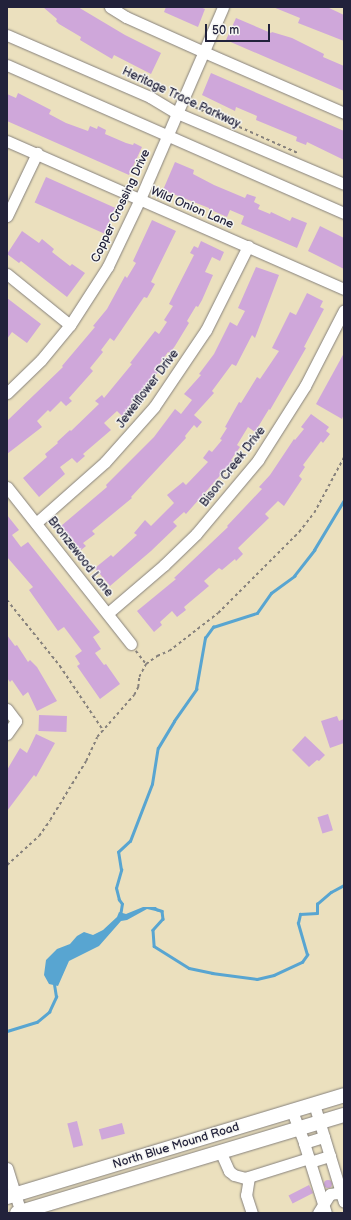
<!DOCTYPE html>
<style>
body{margin:0}
#map{position:relative;width:351px;height:1220px;overflow:hidden;background:#ebe0be;font-family:"Balsamiq Sans",sans-serif}
div>[style]{position:absolute}
.water>*{inset:0;background:#58a5d1}
.stream>*{height:2.5px;margin:-1.25px;padding:0 1.25px;transform-origin:1.25px;border-radius:1.25px;background:#58a5d1}
.building>*{inset:0;background:#cfa7da;transform-origin:0 0}
.round{border-radius:50%}
.path>*{height:1.5px;margin-top:-0.75px;transform-origin:0;background:repeating-linear-gradient(90deg,#86817c 0 3px,transparent 0 6px)}
.roads{filter:drop-shadow(0 0 1px #86817c) drop-shadow(0 0 1px #86817c)}
.minor>*{height:11px;margin:-5.5px;padding:0 5.5px;transform-origin:5.5px;border-radius:5.5px;background:#fff}
.major>*{height:14px;margin:-7px;padding:0 7px;transform-origin:7px;border-radius:7px;background:#fff}
span{translate:-50% -50%;white-space:nowrap;text-align:center;line-height:1.15;-webkit-text-stroke:3px #f6f6f2;paint-order:stroke}
.street-label{font-size:12px;color:#22223b}
.frame{position:absolute;inset:0;border:8px solid #22223b;pointer-events:none}
.scale{position:absolute;left:205px;top:24px;width:65px;height:18px;box-sizing:border-box;border:2px solid #22223b;border-top:0;padding-left:5px;font-size:12px;line-height:14px;white-space:nowrap;color:#22223b;-webkit-text-stroke:3px #f6f6f2;paint-order:stroke}
</style>
<div id="map">
<div class="water">
<i style="clip-path:polygon(143px 907px,156px 907px,160px 912px,147px 909px,127px 920px,121px 921px,99px 946px,69px 961px,58px 986px,49px 984px,44px 975px,46px 960px,57px 949px,70px 944px,77px 936px,84px 932px,93px 935px,103px 930px,117px 917px,119px 912px,126px 914px)"></i>
</div>
<div class="stream">
<i style="left:156px;top:909px;width:6px;rotate:18deg"></i>
<i style="left:162px;top:911px;width:8px;rotate:83deg"></i>
<i style="left:163px;top:919px;width:15px;rotate:132deg"></i>
<i style="left:153px;top:930px;width:16px;rotate:86deg"></i>
<i style="left:154px;top:946px;width:41px;rotate:32.2deg"></i>
<i style="left:189px;top:968px;width:24px;rotate:12deg"></i>
<i style="left:212px;top:973px;width:45px;rotate:7.6deg"></i>
<i style="left:257px;top:979px;width:17px;rotate:-13deg"></i>
<i style="left:274px;top:975px;width:31px;rotate:-25deg"></i>
<i style="left:302px;top:962px;width:9px;rotate:-54deg"></i>
<i style="left:307px;top:955px;width:33px;rotate:-106deg"></i>
<i style="left:298px;top:923px;width:9px;rotate:-77deg"></i>
<i style="left:300px;top:914px;width:17px;rotate:-3deg"></i>
<i style="left:317px;top:913px;width:9px;rotate:-90deg"></i>
<i style="left:317px;top:904px;width:18px;rotate:-41deg"></i>
<i style="left:331px;top:892px;width:15px;rotate:-28deg"></i>
<i style="left:120px;top:916px;width:12px;rotate:-81deg"></i>
<i style="left:122px;top:904px;width:5px;rotate:-127deg"></i>
<i style="left:119px;top:900px;width:12px;rotate:-104deg"></i>
<i style="left:116px;top:888px;width:19px;rotate:-74deg"></i>
<i style="left:121px;top:870px;width:18px;rotate:-99deg"></i>
<i style="left:118px;top:852px;width:16px;rotate:-43deg"></i>
<i style="left:130px;top:841px;width:61px;rotate:-68.9deg"></i>
<i style="left:152px;top:784px;width:36px;rotate:-81deg"></i>
<i style="left:158px;top:748px;width:31px;rotate:-59deg"></i>
<i style="left:174px;top:721px;width:39px;rotate:-55deg"></i>
<i style="left:196px;top:689px;width:52px;rotate:-80deg"></i>
<i style="left:205px;top:638px;width:14px;rotate:-54deg"></i>
<i style="left:213px;top:627px;width:46px;rotate:-17.7deg"></i>
<i style="left:257px;top:613px;width:24px;rotate:-55deg"></i>
<i style="left:271px;top:593px;width:29px;rotate:-36deg"></i>
<i style="left:294px;top:576px;width:33px;rotate:-52deg"></i>
<i style="left:314px;top:550px;width:58px;rotate:-59deg"></i>
<i style="left:7px;top:1031px;width:31px;rotate:-17deg"></i>
<i style="left:37px;top:1022px;width:16px;rotate:-40deg"></i>
<i style="left:49px;top:1012px;width:17px;rotate:-65deg"></i>
<i style="left:56px;top:997px;width:13px;rotate:-99deg"></i>
</div>
<div class="building">
<i style="clip-path:polygon(43px 7px,78px 7px,125px 35px,161px 53px,151px 74px,114px 55px,112px 59px,80px 40px,81px 37px,59px 24px,56px 21px,57px 19px)"></i>
<i style="clip-path:polygon(166px 7px,200px 7px,205px 9px,198px 27px,164px 12px)"></i>
<i style="clip-path:polygon(273px 7px,327px 7px,344px 15px,344px 41px,298px 23px,300px 18px)"></i>
<i style="clip-path:polygon(236px 18px,271px 33px,272px 32px,292px 38px,324px 54px,323px 57px,344px 66px,344px 91px,226px 40px)"></i>
<i style="clip-path:polygon(211px 73px,344px 131px,344px 160px,307px 142px,306px 145px,296px 141px,297px 137px,256px 120px,257px 116px,236px 107px,235px 111px,202px 95px)"></i>
<i style="clip-path:polygon(18px 93px,51px 110px,49px 114px,66px 123px,88px 131px,90px 126px,97px 129px,98px 126px,106px 130px,105px 134px,126px 143px,133px 145px,134px 143px,142px 147px,129px 175px,7px 121px,7px 94px,16px 98px)"></i>
<i style="clip-path:polygon(175px 162px,194px 170px,193px 174px,214px 185px,245px 198px,247px 194px,256px 197px,254px 202px,260px 205px,258px 209px,270px 214px,271px 212px,290px 221px,292px 217px,307px 223px,297px 248px,241px 224px,244px 216px,230px 210px,227px 217px,209px 209px,209px 208px,163px 190px)"></i>
<i style="left:46px;top:177px;width:76px;height:28px;rotate:24deg"></i>
<i style="clip-path:polygon(152px 220px,176px 231px,151px 282px,155px 284px,147px 298px,144px 297px,114px 341px,110px 338px,101px 350px,103px 352px,90px 368px,93px 371px,69px 398px,72px 401px,66px 406px,61px 401px,50px 412px,48px 410px,37px 421px,42px 427px,7px 454px,7px 421px,63px 367px,62px 366px,95px 327px,93px 326px,107px 309px,125px 276px,127px 278px,136px 263px,133px 261px)"></i>
<i style="clip-path:polygon(320px 226px,344px 238px,344px 269px,308px 251px)"></i>
<i style="clip-path:polygon(22px 231px,39px 243px,42px 239px,54px 249px,52px 252px,70px 266px,72px 264px,85px 273px,67px 297px,21px 261px,19px 263px,7px 254px)"></i>
<i style="clip-path:polygon(201px 241px,224px 252px,220px 261px,212px 257px,205px 272px,213px 275px,202px 300px,198px 307px,196px 306px,187px 321px,189px 323px,175px 346px,170px 353px,168px 352px,159px 365px,161px 368px,138px 398px,137px 397px,127px 409px,128px 410px,122px 416px,117px 411px,104px 423px,111px 430px,83px 454px,85px 456px,77px 463px,72px 458px,60px 467px,65px 474px,39px 497px,23px 478px,47px 457px,45px 454px,58px 443px,57px 442px,70px 430px,71px 431px,99px 404px,95px 401px,102px 395px,104px 398px,132px 364px,130px 363px,155px 331px,159px 334px,167px 322px,164px 320px,173px 306px,169px 304px,194px 255px,190px 253px,194px 246px,198px 248px)"></i>
<i style="clip-path:polygon(256px 267px,279px 275px,255px 338px,252px 335px,236px 366px,232px 364px,212px 391px,214px 393px,194px 415px,202px 422px,197px 428px,194px 425px,185px 436px,186px 438px,131px 497px,132px 498px,92px 531px,95px 534px,83px 543px,86px 546px,81px 550px,61px 526px,107px 487px,106px 485px,154px 437px,175px 409px,181px 414px,192px 400px,184px 394px,201px 375px,199px 374px,214px 354px,230px 322px,237px 326px,245px 311px,238px 308px)"></i>
<i style="clip-path:polygon(307px 293px,323px 301px,320px 307px,324px 309px,304px 347px,306px 348px,270px 410px,269px 409px,255px 432px,248px 427px,237px 445px,240px 447px,231px 460px,233px 461px,186px 514px,184px 512px,173px 522px,177px 526px,151px 551px,110px 586px,95px 568px,111px 555px,113px 557px,137px 535px,134px 533px,145px 520px,151px 526px,174px 503px,167px 495px,183px 482px,186px 485px,208px 462px,203px 458px,209px 450px,212px 452px,222px 440px,220px 439px,227px 428px,225px 427px,239px 402px,241px 403px,257px 377px,260px 379px,279px 351px,272px 348px,290px 312px,296px 315px)"></i>
<i style="clip-path:polygon(7px 298px,41px 324px,27px 343px,12px 332px,7px 339px)"></i>
<i style="clip-path:polygon(344px 353px,344px 414px,342px 419px,316px 404px)"></i>
<i style="clip-path:polygon(311px 414px,329px 427px,326px 431px,330px 434px,323px 443px,321px 441px,303px 465px,305px 467px,299px 476px,302px 479px,284px 506px,278px 501px,265px 514px,269px 518px,238px 548px,243px 554px,236px 561px,235px 559px,222px 570px,219px 568px,204px 581px,209px 586px,184px 607px,186px 610px,177px 617px,172px 611px,160px 622px,162px 625px,154px 632px,137px 611px,176px 579px,174px 578px,228px 527px,227px 526px,262px 489px,259px 487px,270px 475px,294px 439px,295px 440px,304px 429px,301px 427px)"></i>
<i style="clip-path:polygon(7px 515px,19px 530px,12px 535px,21px 547px,28px 542px,100px 632px,93px 637px,101px 649px,95px 653px,104px 665px,106px 664px,120px 684px,100px 699px,77px 666px,80px 664px,75px 656px,82px 651px,64px 627px,58px 631px,29px 590px,33px 587px,7px 557px)"></i>
<i style="clip-path:polygon(7px 635px,15px 646px,17px 645px,28px 662px,30px 660px,37px 667px,57px 701px,37px 711px,28px 692px,23px 696px,12px 680px,10px 682px,7px 678px)"></i>
<i style="left:39px;top:715px;width:28px;height:16px;rotate:2deg"></i>
<i style="clip-path:polygon(337px 716px,339px 721px,344px 719px,344px 743px,330px 748px,321px 721px)"></i>
<i style="clip-path:polygon(36px 734px,55px 743px,36px 777px,34px 775px,7px 811px,7px 770px,20px 748px,27px 753px)"></i>
<i style="clip-path:polygon(305px 736px,325px 755px,319px 761px,317px 760px,309px 767px,292px 750px)"></i>
<i style="left:328px;top:814px;width:17px;height:11px;rotate:73deg"></i>
<i style="left:77px;top:1121px;width:25px;height:10px;rotate:76deg"></i>
<i style="left:122px;top:1123px;width:11px;height:24px;rotate:75deg"></i>
<i class="round" style="left:324px;top:1180px;width:8px;height:8px"></i>
<i style="left:309px;top:1185px;width:9px;height:23px;rotate:63deg"></i>
</div>
<div class="path">
<i style="left:190px;top:105px;width:118px;rotate:24deg"></i>
<i style="left:7px;top:600px;width:85px;rotate:51.2deg"></i>
<i style="left:60px;top:666px;width:77px;rotate:56.1deg"></i>
<i style="left:136px;top:651px;width:16px;rotate:52deg"></i>
<i style="left:7px;top:865px;width:43px;rotate:-42.2deg"></i>
<i style="left:39px;top:836px;width:19px;rotate:-55deg"></i>
<i style="left:50px;top:820px;width:69px;rotate:-58.6deg"></i>
<i style="left:86px;top:761px;width:26px;rotate:-65deg"></i>
<i style="left:97px;top:737px;width:56px;rotate:-48.6deg"></i>
<i style="left:134px;top:695px;width:9px;rotate:-63deg"></i>
<i style="left:138px;top:687px;width:10px;rotate:-84deg"></i>
<i style="left:139px;top:677px;width:15px;rotate:-62deg"></i>
<i style="left:146px;top:664px;width:14px;rotate:-36deg"></i>
<i style="left:157px;top:656px;width:13px;rotate:-23deg"></i>
<i style="left:169px;top:651px;width:62px;rotate:-37.8deg"></i>
<i style="left:218px;top:613px;width:115px;rotate:-45deg"></i>
<i style="left:299px;top:532px;width:24px;rotate:-52deg"></i>
<i style="left:314px;top:513px;width:64px;rotate:-61.8deg"></i>
</div>
<div class="roads">
<div class="minor">
<i style="left:110px;top:7px;width:19px;rotate:32deg"></i>
<i style="left:126px;top:17px;width:85px;rotate:24.2deg"></i>
<i style="left:204px;top:52px;width:153px;rotate:23.5deg"></i>
<i style="left:7px;top:35px;width:156px;rotate:23.4deg"></i>
<i style="left:150px;top:97px;width:31px;rotate:31deg"></i>
<i style="left:177px;top:113px;width:181px;rotate:23deg"></i>
<i style="left:7px;top:65px;width:368px;rotate:23.7deg"></i>
<i style="left:7px;top:141px;width:368px;rotate:23.7deg"></i>
<i style="left:7px;top:216px;width:70px;rotate:-64.5deg"></i>
<i style="left:7px;top:274px;width:81px;rotate:39deg"></i>
<i style="left:7px;top:393px;width:47px;rotate:-44.1deg"></i>
<i style="left:41px;top:360px;width:45px;rotate:-50.4deg"></i>
<i style="left:70px;top:325px;width:70px;rotate:-57.2deg"></i>
<i style="left:108px;top:266px;width:74px;rotate:-64.5deg"></i>
<i style="left:140px;top:199px;width:209px;rotate:-66.6deg"></i>
<i style="left:7px;top:487px;width:200px;rotate:51.7deg"></i>
<i style="left:36px;top:523px;width:92px;rotate:-41.5deg"></i>
<i style="left:105px;top:462px;width:74px;rotate:-48.3deg"></i>
<i style="left:154px;top:407px;width:93px;rotate:-56deg"></i>
<i style="left:206px;top:330px;width:94px;rotate:-63.4deg"></i>
<i style="left:108px;top:613px;width:74px;rotate:-40.6deg"></i>
<i style="left:164px;top:565px;width:45px;rotate:-44.1deg"></i>
<i style="left:196px;top:534px;width:97px;rotate:-50deg"></i>
<i style="left:258px;top:460px;width:88px;rotate:-57.6deg"></i>
<i style="left:305px;top:386px;width:85px;rotate:-62.8deg"></i>
<i style="left:7px;top:709px;width:15px;rotate:53deg"></i>
<i style="left:16px;top:721px;width:16px;rotate:125deg"></i>
<i style="left:314px;top:1104px;width:102px;rotate:73deg"></i>
<i style="left:292px;top:1111px;width:34px;rotate:69deg"></i>
<i style="left:304px;top:1143px;width:73px;rotate:72.6deg"></i>
<i style="left:304px;top:1143px;width:21px;rotate:-17deg"></i>
<i style="left:221px;top:1153px;width:20px;rotate:66deg"></i>
<i style="left:229px;top:1171px;width:6px;rotate:39deg"></i>
<i style="left:234px;top:1175px;width:11px;rotate:15deg"></i>
<i style="left:245px;top:1178px;width:67px;rotate:-17.4deg"></i>
<i style="left:310px;top:1162px;width:21px;rotate:-17deg"></i>
<i style="left:7px;top:1168px;width:47px;rotate:72.7deg"></i>
<i style="left:249px;top:1177px;width:18px;rotate:99deg"></i>
<i style="left:246px;top:1195px;width:19px;rotate:72deg"></i>
<i style="left:318px;top:1213px;width:22px;rotate:-58deg"></i>
<i style="left:330px;top:1194px;width:6px;rotate:-9deg"></i>
<i style="left:336px;top:1193px;width:6px;rotate:9deg"></i>
</div>
<div class="major">
<i style="left:7px;top:1197px;width:352px;rotate:-16.8deg"></i>
<i style="left:17px;top:1213px;width:341px;rotate:-16.7deg"></i>
</div>
</div>
<div class="street-label">
<span style="left:181px;top:98px;rotate:25deg">Heritage Trace Parkway</span>
<span style="left:121px;top:206px;rotate:-65deg">Copper Crossing Drive</span>
<span style="left:192px;top:208px;rotate:23deg">Wild Onion Lane</span>
<span style="left:148px;top:389px;rotate:-53deg">Jewelflower Drive</span>
<span style="left:233px;top:467px;rotate:-52deg">Bison Creek Drive</span>
<span style="left:80px;top:557px;rotate:52deg">Bronzewood Lane</span>
<span style="left:176px;top:1146px;rotate:-17deg">North Blue Mound Road</span>
</div>
<div class="frame"></div>
<div class="scale">50 m</div>
</div>
